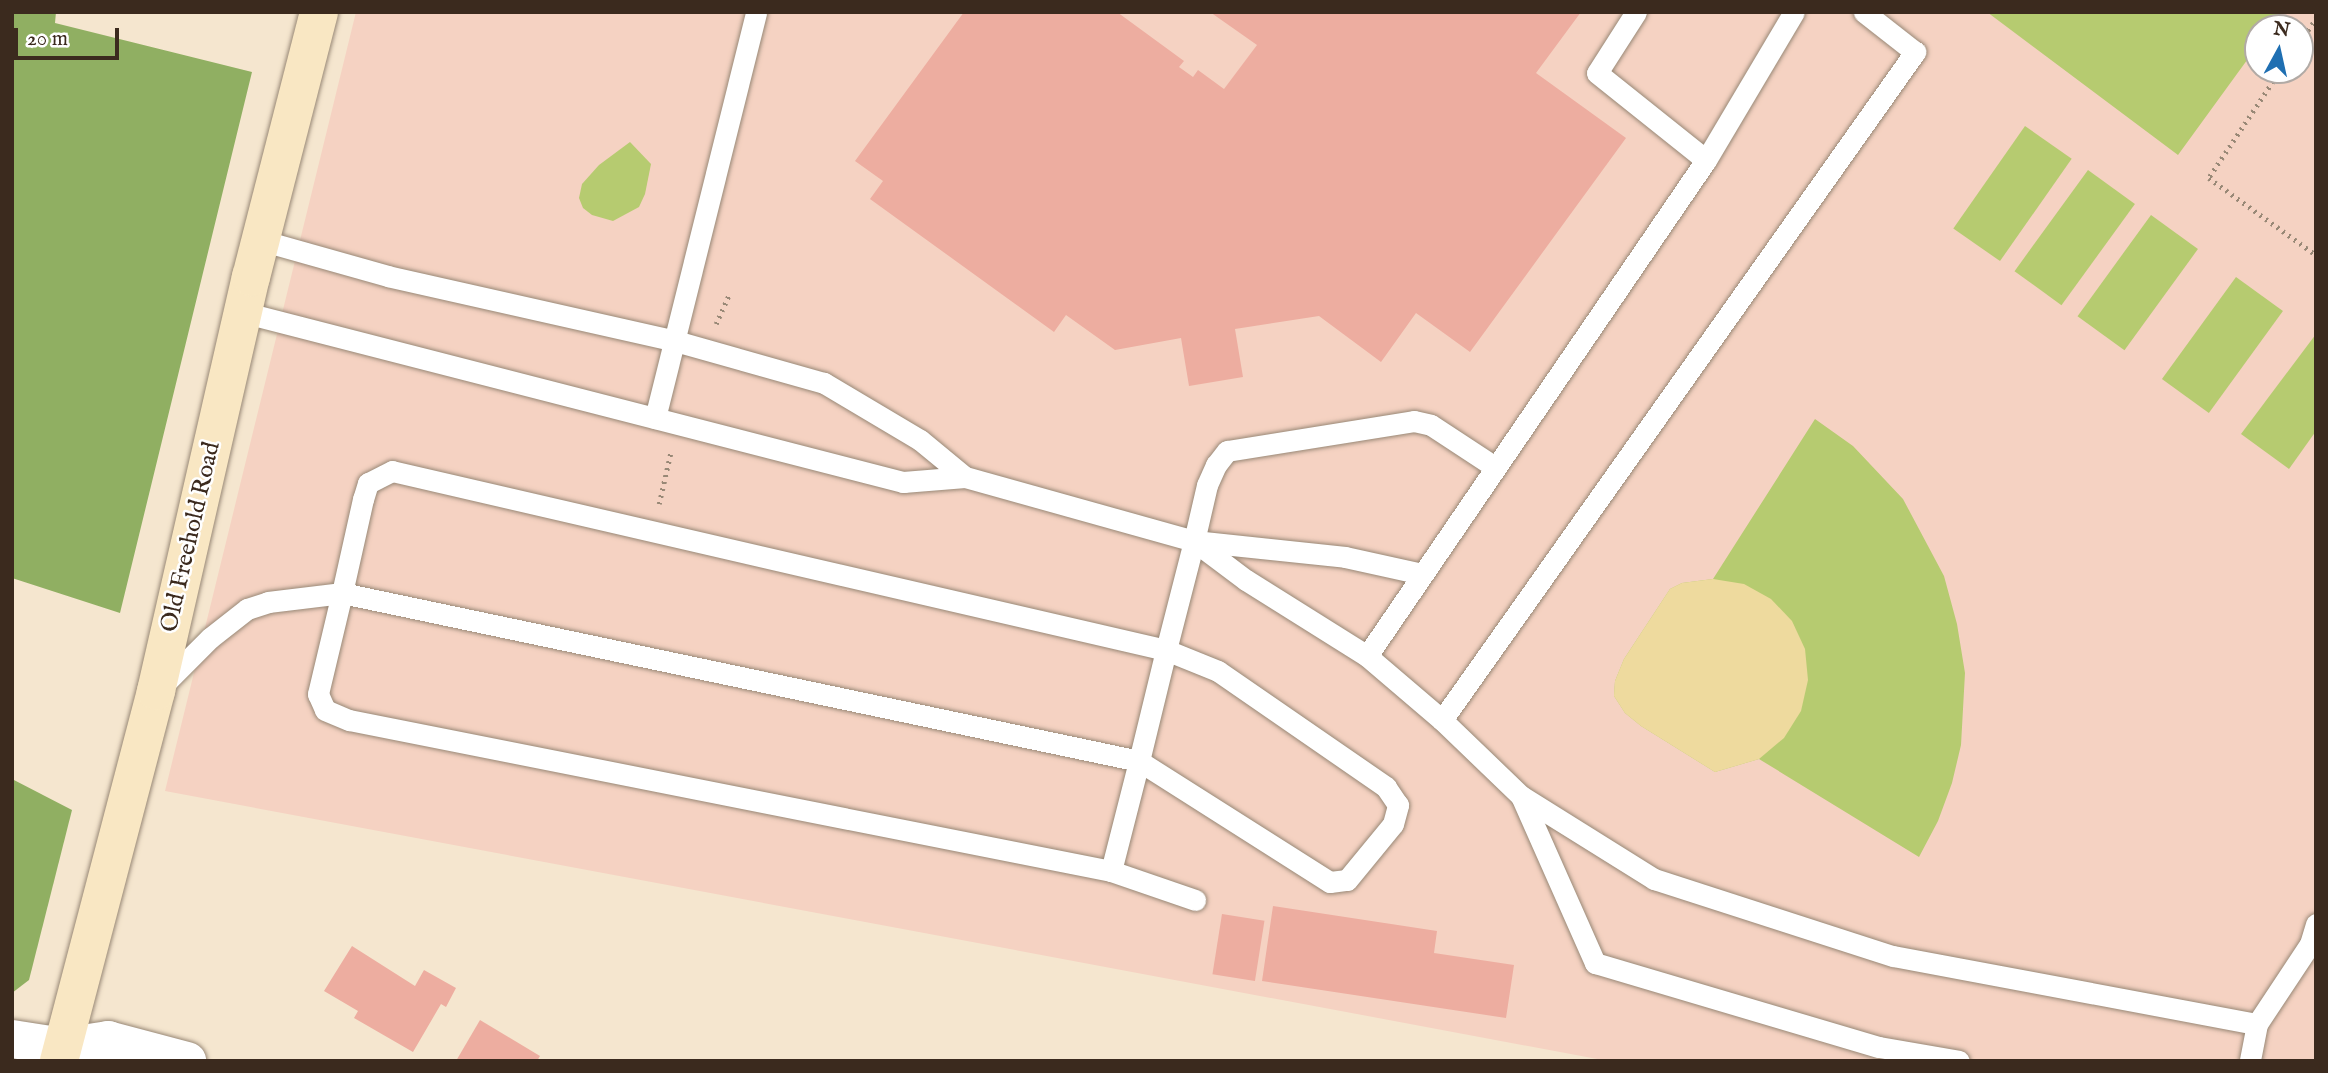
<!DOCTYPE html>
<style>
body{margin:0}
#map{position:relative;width:2328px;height:1073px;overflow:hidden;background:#f5e6cf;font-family:"IM FELL English",serif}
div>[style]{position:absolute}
.built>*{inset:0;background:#f5d2c2}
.green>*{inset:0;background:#b6cb70;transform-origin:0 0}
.forest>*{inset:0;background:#90af62}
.sand>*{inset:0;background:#eeda9e}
.building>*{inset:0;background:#edada0;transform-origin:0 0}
.path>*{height:4.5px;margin-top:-2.25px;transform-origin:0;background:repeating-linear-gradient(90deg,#988876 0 2px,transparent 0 7px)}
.roads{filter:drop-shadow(0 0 2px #988876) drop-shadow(0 0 2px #988876)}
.lane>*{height:21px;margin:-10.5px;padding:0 10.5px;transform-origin:10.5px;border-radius:10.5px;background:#fff}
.street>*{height:38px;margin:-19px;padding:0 19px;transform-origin:19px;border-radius:19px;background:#fff}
.secondary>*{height:38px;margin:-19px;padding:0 19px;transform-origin:19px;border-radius:19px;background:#f9e7c3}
span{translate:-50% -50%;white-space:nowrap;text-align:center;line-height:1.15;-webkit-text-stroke:5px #fff;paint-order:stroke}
.street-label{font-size:24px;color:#3b2a1e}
.frame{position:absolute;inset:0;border:14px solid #3b2a1e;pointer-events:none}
.north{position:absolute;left:2244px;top:14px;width:70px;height:70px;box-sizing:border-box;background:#fff;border:2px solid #b1aaa5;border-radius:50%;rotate:8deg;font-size:19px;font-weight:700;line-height:28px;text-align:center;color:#3b2a1e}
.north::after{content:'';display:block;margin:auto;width:24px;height:32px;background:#1f6fb2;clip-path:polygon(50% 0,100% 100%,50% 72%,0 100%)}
.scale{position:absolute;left:14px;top:28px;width:105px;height:32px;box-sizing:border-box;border:4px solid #3b2a1e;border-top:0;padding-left:9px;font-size:21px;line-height:24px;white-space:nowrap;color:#3b2a1e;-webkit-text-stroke:5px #fff;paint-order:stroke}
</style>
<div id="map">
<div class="built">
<i style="clip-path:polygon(evenodd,356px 12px,2316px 12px,2316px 1061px,1608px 1061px,165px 791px,356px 12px,2258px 28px,2300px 28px,2300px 70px,2258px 70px,2258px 28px)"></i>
</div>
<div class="green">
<i style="clip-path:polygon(1987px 12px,2282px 12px,2271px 28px,2258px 28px,2258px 45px,2178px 155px)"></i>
<i style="left:2025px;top:126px;width:57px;height:125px;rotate:35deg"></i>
<i style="clip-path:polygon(630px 142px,651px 164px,645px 194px,639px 207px,613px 221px,592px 215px,583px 208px,579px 198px,582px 184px,599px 165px)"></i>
<i style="left:2088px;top:170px;width:58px;height:125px;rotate:36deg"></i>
<i style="left:2151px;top:215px;width:58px;height:125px;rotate:36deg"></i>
<i style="left:2236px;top:277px;width:58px;height:126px;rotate:36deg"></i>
<i style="clip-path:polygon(2316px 334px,2316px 431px,2289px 469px,2241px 434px)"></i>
<i style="clip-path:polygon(1815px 419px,1853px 446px,1903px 499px,1944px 576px,1957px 624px,1965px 673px,1961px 745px,1952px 783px,1938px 821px,1919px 857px,1759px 759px,1715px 772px,1641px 726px,1625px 713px,1614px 696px,1615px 681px,1624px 659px,1670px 589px,1682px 583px,1713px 579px)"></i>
</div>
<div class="forest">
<i style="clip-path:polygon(12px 12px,56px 12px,55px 23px,252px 72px,120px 613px,12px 578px)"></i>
<i style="clip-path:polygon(12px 779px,72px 810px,29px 980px,12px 993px)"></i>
</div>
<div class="sand">
<i style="clip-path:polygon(1713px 579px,1744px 584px,1771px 599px,1792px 621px,1805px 649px,1808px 680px,1801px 711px,1784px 738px,1759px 759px,1715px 772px,1641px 726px,1625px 713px,1614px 696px,1615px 681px,1624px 659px,1670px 589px,1682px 583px)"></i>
</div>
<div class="building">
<i style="clip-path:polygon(964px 12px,1117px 12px,1184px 61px,1179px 67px,1193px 77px,1198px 70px,1224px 89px,1257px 45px,1210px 12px,1581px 12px,1536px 73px,1626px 138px,1470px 352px,1416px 313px,1381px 362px,1319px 316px,1235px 329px,1243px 377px,1189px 386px,1181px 338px,1115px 350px,1066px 315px,1054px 332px,870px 199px,883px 181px,855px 161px)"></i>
<i style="clip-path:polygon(1273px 906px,1437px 931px,1434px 953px,1514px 965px,1506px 1018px,1262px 981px)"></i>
<i style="left:1222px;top:914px;width:43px;height:61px;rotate:9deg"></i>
<i style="clip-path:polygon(352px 946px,415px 986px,424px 970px,456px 988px,446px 1007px,441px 1004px,413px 1052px,354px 1018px,358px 1011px,324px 991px)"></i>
<i style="clip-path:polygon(480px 1020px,540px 1056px,537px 1061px,456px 1061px)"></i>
</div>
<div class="path">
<i style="left:2300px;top:42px;width:29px;rotate:-56deg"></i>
<i style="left:2281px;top:70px;width:130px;rotate:123.7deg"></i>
<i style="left:2209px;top:178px;width:132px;rotate:35.7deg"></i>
<i style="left:716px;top:324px;width:34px;rotate:-66deg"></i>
<i style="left:659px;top:504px;width:54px;rotate:-77.2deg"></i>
</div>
<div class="roads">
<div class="lane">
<i style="left:1636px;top:12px;width:72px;rotate:122.6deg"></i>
<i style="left:1597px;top:73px;width:139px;rotate:38.6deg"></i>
<i style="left:242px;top:312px;width:683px;rotate:14.42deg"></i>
<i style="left:903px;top:482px;width:62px;rotate:-4.6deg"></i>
<i style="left:965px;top:477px;width:58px;rotate:-140.6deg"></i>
<i style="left:920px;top:440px;width:112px;rotate:-149.3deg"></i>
<i style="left:824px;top:383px;width:154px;rotate:-164.2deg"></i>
<i style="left:676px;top:341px;width:295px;rotate:-167.3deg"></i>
<i style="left:388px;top:276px;width:133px;rotate:-164.3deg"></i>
<i style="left:655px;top:418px;width:418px;rotate:-76deg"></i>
<i style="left:965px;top:477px;width:238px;rotate:15.6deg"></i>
<i style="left:1194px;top:541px;width:152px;rotate:6deg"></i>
<i style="left:1345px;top:557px;width:79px;rotate:12.4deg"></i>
<i style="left:1194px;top:541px;width:65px;rotate:36.9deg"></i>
<i style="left:1246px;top:580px;width:143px;rotate:32.1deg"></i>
<i style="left:1367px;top:656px;width:99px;rotate:40.5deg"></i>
<i style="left:1442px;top:720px;width:110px;rotate:43.9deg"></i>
<i style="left:1521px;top:796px;width:157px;rotate:32deg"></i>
<i style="left:1654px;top:879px;width:251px;rotate:17.9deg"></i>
<i style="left:1893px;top:956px;width:370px;rotate:10.6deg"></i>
<i style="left:2257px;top:1024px;width:38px;rotate:101deg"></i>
<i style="left:1367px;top:656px;width:601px;rotate:-55.65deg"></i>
<i style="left:1706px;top:160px;width:172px;rotate:-59.3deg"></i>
<i style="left:162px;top:686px;width:68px;rotate:-45deg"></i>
<i style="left:210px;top:638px;width:47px;rotate:-38.1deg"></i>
<i style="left:247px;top:609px;width:22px;rotate:-18deg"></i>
<i style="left:268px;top:602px;width:75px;rotate:-6.9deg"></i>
<i style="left:342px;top:593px;width:815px;rotate:11.9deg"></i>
<i style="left:1139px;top:761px;width:226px;rotate:32.4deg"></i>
<i style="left:1330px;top:882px;width:17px;rotate:-7deg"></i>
<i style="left:1347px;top:880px;width:72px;rotate:-50.6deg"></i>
<i style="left:1393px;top:824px;width:20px;rotate:-75deg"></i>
<i style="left:1398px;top:805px;width:22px;rotate:-124deg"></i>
<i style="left:1386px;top:787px;width:204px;rotate:-145.4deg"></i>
<i style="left:1218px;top:671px;width:56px;rotate:-158deg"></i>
<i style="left:1166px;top:650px;width:794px;rotate:-166.98deg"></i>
<i style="left:392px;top:471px;width:27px;rotate:153deg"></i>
<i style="left:368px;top:483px;width:17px;rotate:107deg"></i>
<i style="left:363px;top:499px;width:96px;rotate:102.6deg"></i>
<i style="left:342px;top:593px;width:104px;rotate:103.4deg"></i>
<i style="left:318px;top:694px;width:17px;rotate:66deg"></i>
<i style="left:325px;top:710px;width:26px;rotate:23deg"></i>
<i style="left:349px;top:720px;width:777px;rotate:11.21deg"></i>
<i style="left:1111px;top:871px;width:114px;rotate:-75.7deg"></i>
<i style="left:1139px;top:761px;width:114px;rotate:-76.3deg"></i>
<i style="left:1166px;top:650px;width:113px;rotate:-75.6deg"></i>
<i style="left:1194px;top:541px;width:57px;rotate:-76.9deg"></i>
<i style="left:1207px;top:485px;width:22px;rotate:-66deg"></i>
<i style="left:1216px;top:465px;width:18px;rotate:-52deg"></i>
<i style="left:1227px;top:451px;width:189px;rotate:-9.1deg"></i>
<i style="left:1414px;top:421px;width:17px;rotate:13deg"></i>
<i style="left:1431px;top:425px;width:77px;rotate:33.3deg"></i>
<i style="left:1442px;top:720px;width:819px;rotate:-54.7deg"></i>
<i style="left:1915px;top:52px;width:65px;rotate:-141.9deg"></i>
<i style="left:1521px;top:796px;width:183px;rotate:66.1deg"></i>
<i style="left:1595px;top:963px;width:296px;rotate:16.5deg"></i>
<i style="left:1879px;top:1047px;width:81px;rotate:9.9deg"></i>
<i style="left:1111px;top:871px;width:89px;rotate:19deg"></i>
<i style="left:2257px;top:1024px;width:96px;rotate:-56.5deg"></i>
<i style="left:2310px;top:944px;width:21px;rotate:-73deg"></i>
</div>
<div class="street">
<i style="left:12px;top:1039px;width:52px;rotate:8.9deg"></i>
<i style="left:63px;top:1047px;width:46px;rotate:-8.8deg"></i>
<i style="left:108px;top:1040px;width:82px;rotate:14.9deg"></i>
</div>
<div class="secondary">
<i style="left:59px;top:1061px;width:383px;rotate:-75.3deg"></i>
<i style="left:156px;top:691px;width:425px;rotate:-77.1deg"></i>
<i style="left:251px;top:277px;width:274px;rotate:-75.6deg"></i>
</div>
</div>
<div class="street-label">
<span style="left:191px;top:537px;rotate:-77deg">Old Freehold Road</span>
</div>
<div class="frame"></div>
<div class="north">N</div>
<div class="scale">20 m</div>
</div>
